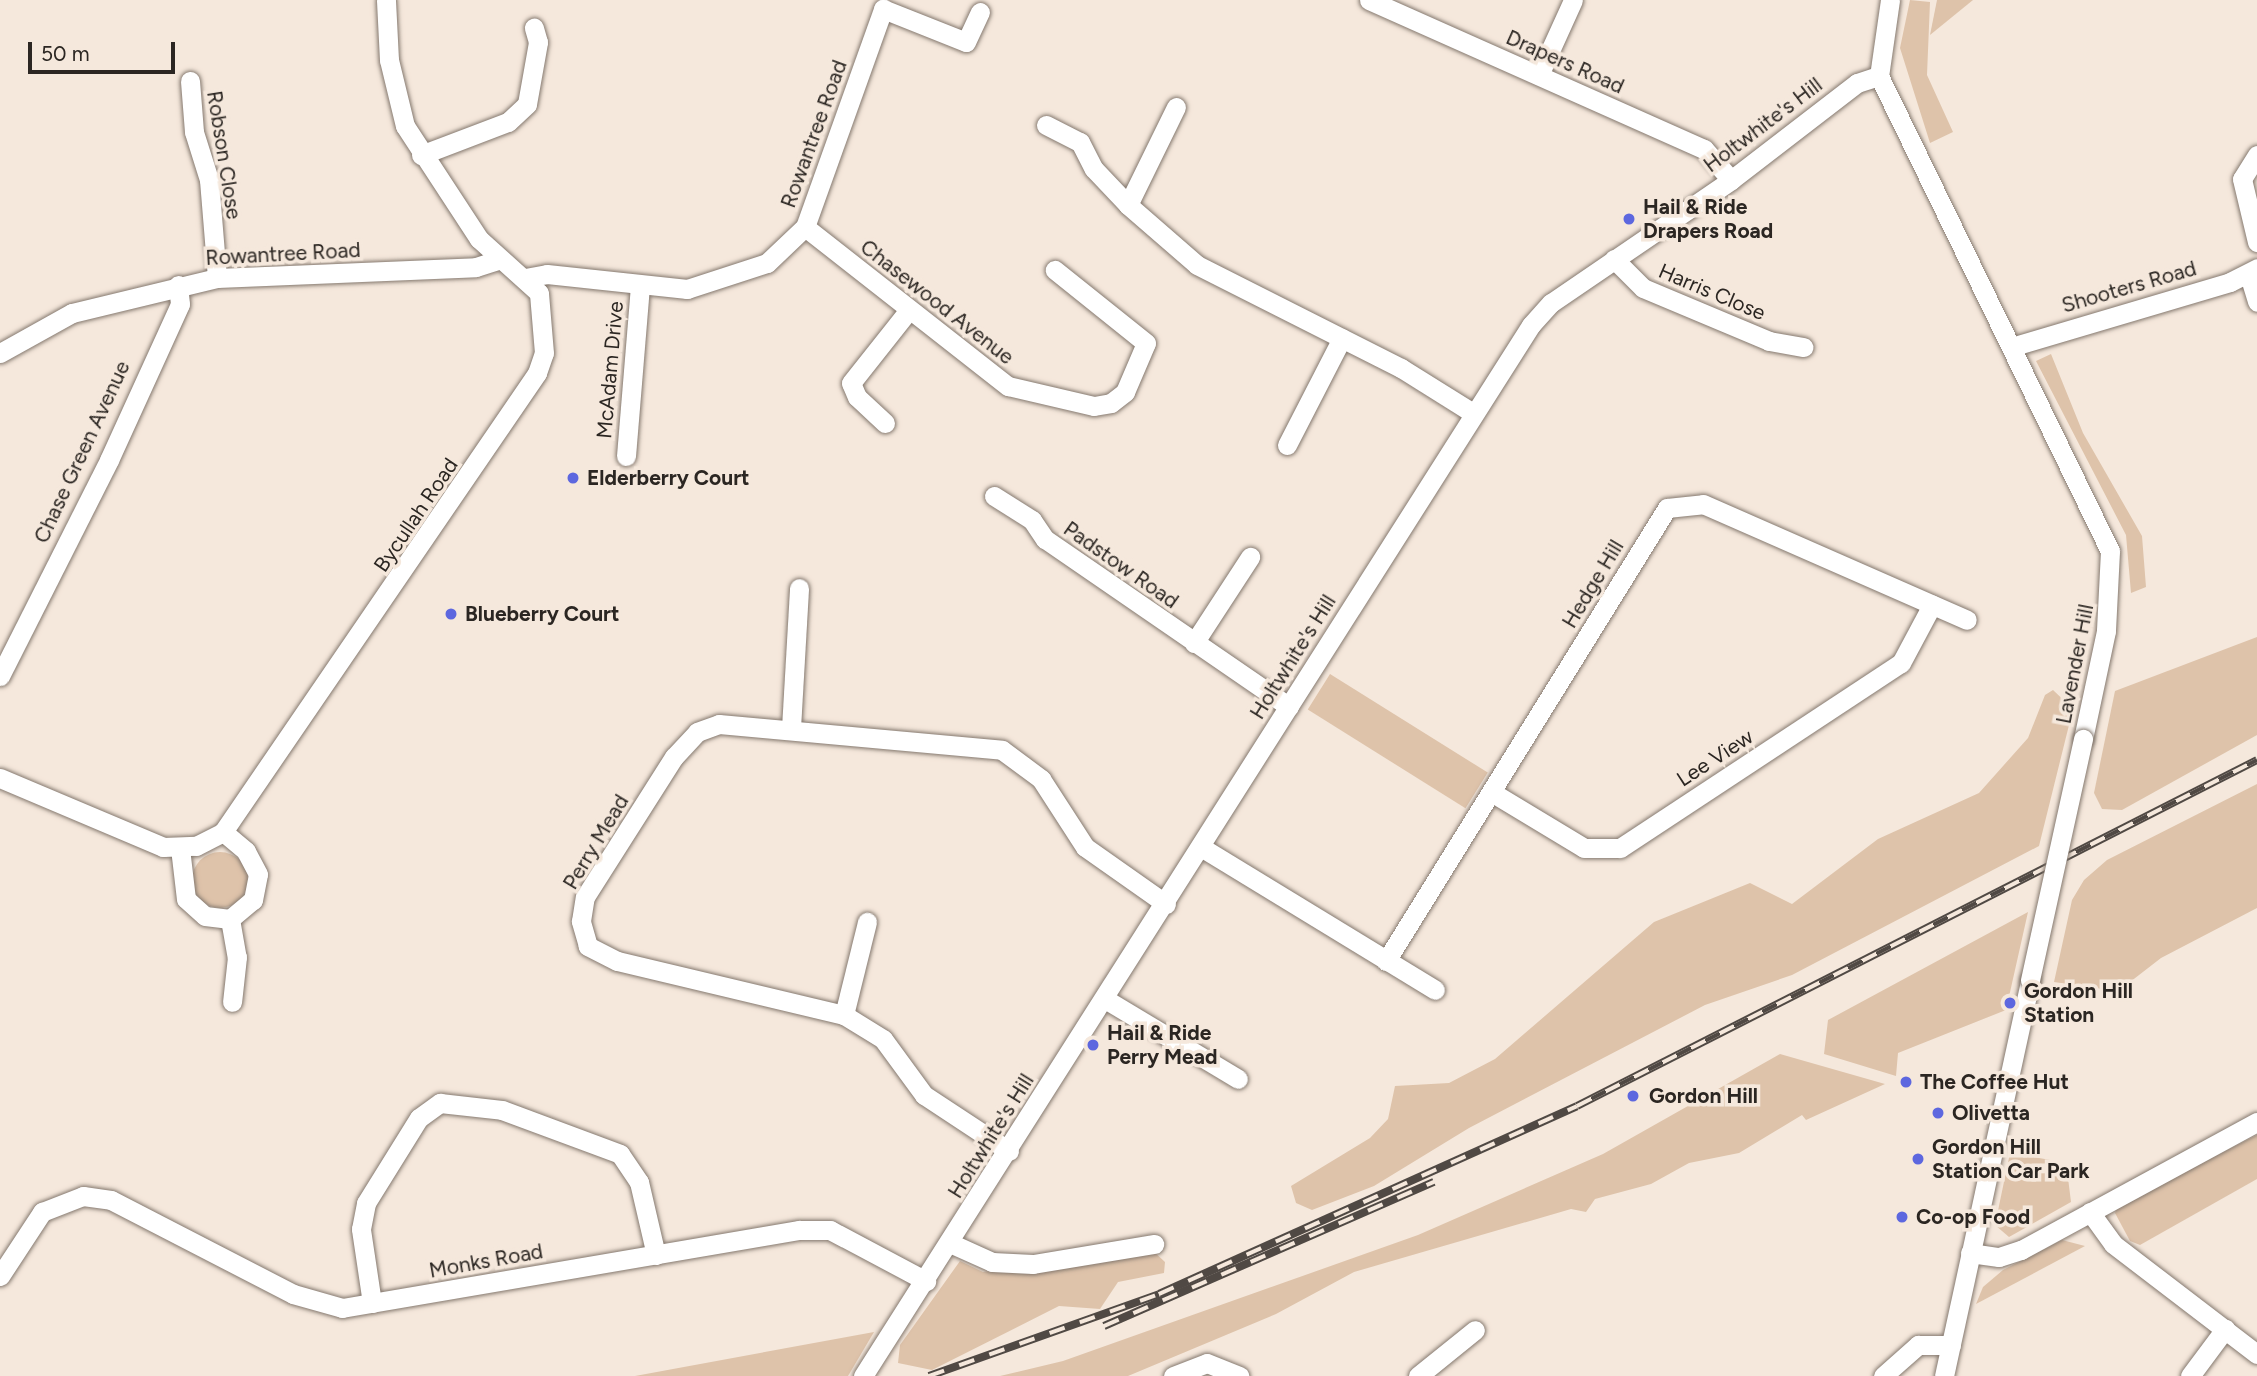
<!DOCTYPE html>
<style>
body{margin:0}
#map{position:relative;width:2257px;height:1376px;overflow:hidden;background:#f5e8dc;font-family:Figtree,sans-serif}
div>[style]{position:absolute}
.green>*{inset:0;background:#dec3aa;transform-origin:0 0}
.round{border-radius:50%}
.roads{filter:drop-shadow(0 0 2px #84786e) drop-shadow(0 0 2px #84786e)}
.minor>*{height:19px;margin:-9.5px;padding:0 9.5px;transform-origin:9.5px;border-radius:9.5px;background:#fff}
.rail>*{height:8px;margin-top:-4px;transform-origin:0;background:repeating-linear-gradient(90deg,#f5e8dc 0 16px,#504944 0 32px);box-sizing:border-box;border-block:2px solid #504944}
.bridges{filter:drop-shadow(0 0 2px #84786e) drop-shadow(0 0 2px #84786e)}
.minor-bridge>*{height:19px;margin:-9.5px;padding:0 9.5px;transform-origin:9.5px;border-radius:9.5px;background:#fff}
.dots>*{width:19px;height:19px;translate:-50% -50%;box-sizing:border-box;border:4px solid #f5e8dc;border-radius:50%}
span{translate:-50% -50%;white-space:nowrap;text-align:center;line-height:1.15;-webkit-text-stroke:7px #f5e8dc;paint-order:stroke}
.street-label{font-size:21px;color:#2b2622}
.poi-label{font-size:21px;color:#2b2622;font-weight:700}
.left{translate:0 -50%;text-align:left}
.scale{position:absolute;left:28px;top:42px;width:147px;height:32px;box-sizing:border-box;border:4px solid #2b2622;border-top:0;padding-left:9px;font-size:21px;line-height:24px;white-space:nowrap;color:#2b2622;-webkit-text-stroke:5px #f5e8dc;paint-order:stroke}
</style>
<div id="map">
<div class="green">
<i style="clip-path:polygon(1910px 0,1930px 2px,1927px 75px,1953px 132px,1930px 143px,1900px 48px)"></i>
<i style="clip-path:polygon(1937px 0,1973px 0,1930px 35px)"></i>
<i style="clip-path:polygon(2051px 354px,2083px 433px,2142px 536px,2146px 587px,2131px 593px,2126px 535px,2036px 361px)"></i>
<i style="clip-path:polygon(2257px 637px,2257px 735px,2122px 810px,2102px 809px,2094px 793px,2115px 691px)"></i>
<i style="left:1330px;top:674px;width:186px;height:42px;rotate:32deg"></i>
<i style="clip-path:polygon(2053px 690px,2073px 709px,2039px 846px,1792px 975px,1705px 1005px,1469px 1128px,1374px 1186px,1312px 1210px,1296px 1203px,1291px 1186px,1370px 1138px,1388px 1119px,1395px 1086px,1449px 1083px,1495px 1059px,1654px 922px,1750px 883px,1792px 904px,1878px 839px,1979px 793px,2028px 738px,2045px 695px)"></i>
<i style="clip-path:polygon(2257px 784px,2257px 908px,2161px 958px,2130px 982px,2102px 989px,2054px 982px,2072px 900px,2084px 880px,2107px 860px)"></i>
<i class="round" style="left:192px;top:852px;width:56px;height:56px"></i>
<i style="clip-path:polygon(2028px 912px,2006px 1010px,1898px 1053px,1896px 1076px,1824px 1054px,1828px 1020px)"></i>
<i style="clip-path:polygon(1780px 1054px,1885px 1084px,1806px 1120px,1802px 1115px,1739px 1153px,1689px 1163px,1651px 1184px,1595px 1199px,1586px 1212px,1571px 1209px,1354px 1272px,1276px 1314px,1128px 1376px,1000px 1376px,1063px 1361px,1418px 1235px,1603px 1154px)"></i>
<i style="clip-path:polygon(2257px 1135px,2257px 1179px,2140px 1245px,2130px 1241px,2115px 1213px,2118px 1205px)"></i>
<i style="clip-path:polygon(2010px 1153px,2056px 1161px,2068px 1178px,2071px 1202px,2009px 1237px,1995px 1225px)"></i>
<i style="clip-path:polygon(2062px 1240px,2085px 1246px,1976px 1304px,1983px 1287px,2003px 1270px)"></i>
<i style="clip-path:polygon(1150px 1248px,1165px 1262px,1164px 1273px,1118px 1282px,1100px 1309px,1059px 1306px,932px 1370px,898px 1363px,900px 1345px,960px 1261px,983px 1272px)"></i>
<i style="clip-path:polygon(874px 1332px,848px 1376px,635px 1376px)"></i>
</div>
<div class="roads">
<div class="minor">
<i style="left:1369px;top:0;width:367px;rotate:24deg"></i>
<i style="left:1704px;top:149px;width:41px;rotate:48.9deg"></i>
<i style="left:1890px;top:0;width:77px;rotate:98.2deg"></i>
<i style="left:1879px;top:76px;width:528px;rotate:64.07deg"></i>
<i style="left:2110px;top:551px;width:80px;rotate:92.9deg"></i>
<i style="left:2106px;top:631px;width:110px;rotate:102deg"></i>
<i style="left:1539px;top:75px;width:82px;rotate:-65.6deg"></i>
<i style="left:190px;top:81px;width:51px;rotate:85.5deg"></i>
<i style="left:194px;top:132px;width:50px;rotate:72.6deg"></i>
<i style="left:209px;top:180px;width:98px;rotate:85.3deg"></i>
<i style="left:1046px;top:125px;width:38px;rotate:27deg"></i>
<i style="left:1080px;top:142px;width:30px;rotate:63deg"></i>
<i style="left:1094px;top:169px;width:50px;rotate:46.6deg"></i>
<i style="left:1128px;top:205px;width:91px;rotate:41deg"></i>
<i style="left:1197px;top:265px;width:229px;rotate:26.8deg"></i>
<i style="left:1401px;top:368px;width:85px;rotate:32deg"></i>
<i style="left:421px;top:155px;width:93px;rotate:-20.8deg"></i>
<i style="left:508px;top:122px;width:26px;rotate:-43deg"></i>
<i style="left:527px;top:104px;width:63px;rotate:-79.9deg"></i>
<i style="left:538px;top:42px;width:15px;rotate:-106deg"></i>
<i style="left:2257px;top:155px;width:28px;rotate:122deg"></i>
<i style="left:2242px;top:179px;width:65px;rotate:76.6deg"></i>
<i style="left:1128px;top:205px;width:109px;rotate:-63.9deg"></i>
<i style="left:805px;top:227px;width:258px;rotate:38.1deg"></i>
<i style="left:1008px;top:386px;width:88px;rotate:13.1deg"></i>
<i style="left:1094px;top:406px;width:17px;rotate:-10deg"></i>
<i style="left:1111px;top:403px;width:18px;rotate:-38deg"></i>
<i style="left:1125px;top:392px;width:53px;rotate:-66.8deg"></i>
<i style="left:1146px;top:343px;width:117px;rotate:-141.3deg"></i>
<i style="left:1614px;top:259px;width:41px;rotate:45deg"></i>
<i style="left:1643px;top:288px;width:137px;rotate:22.8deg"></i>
<i style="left:1769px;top:341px;width:35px;rotate:10deg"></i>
<i style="left:2249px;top:275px;width:28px;rotate:73deg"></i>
<i style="left:525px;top:278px;width:22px;rotate:-10deg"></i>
<i style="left:547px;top:274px;width:141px;rotate:6.1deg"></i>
<i style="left:687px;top:289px;width:84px;rotate:-18deg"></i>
<i style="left:767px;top:263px;width:52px;rotate:-43.5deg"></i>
<i style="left:805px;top:227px;width:232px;rotate:-70.3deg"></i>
<i style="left:883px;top:9px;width:89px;rotate:21.7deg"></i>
<i style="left:966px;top:42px;width:33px;rotate:-65deg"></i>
<i style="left:2011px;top:347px;width:228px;rotate:-16.5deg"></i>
<i style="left:2230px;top:282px;width:30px;rotate:-27deg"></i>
<i style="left:0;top:353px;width:82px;rotate:-29.1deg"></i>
<i style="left:72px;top:313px;width:149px;rotate:-13.6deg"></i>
<i style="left:217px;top:278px;width:259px;rotate:-2.4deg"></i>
<i style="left:476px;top:267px;width:23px;rotate:-18deg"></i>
<i style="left:885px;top:423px;width:38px;rotate:-137deg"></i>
<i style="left:857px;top:397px;width:15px;rotate:-113deg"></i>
<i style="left:851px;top:383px;width:92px;rotate:-51.6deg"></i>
<i style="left:1287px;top:445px;width:120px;rotate:-62.8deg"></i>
<i style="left:626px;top:456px;width:170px;rotate:-85.3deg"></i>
<i style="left:994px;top:496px;width:45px;rotate:32.3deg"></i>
<i style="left:1032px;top:520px;width:23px;rotate:56deg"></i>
<i style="left:1045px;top:539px;width:296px;rotate:34.5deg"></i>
<i style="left:1194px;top:643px;width:103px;rotate:-56.9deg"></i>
<i style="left:0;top:676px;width:242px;rotate:-63.2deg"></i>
<i style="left:109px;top:460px;width:171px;rotate:-65.5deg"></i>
<i style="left:180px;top:304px;width:19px;rotate:-96deg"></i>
<i style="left:791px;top:728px;width:140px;rotate:-86.7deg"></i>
<i style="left:0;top:778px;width:177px;rotate:22.9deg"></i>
<i style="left:163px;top:847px;width:33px;rotate:-2deg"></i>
<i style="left:196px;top:846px;width:30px;rotate:-27deg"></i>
<i style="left:223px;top:832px;width:556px;rotate:-55.62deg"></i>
<i style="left:537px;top:373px;width:21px;rotate:-71deg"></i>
<i style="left:544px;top:353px;width:60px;rotate:-94.8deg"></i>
<i style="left:539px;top:293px;width:81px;rotate:-138deg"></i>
<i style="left:479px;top:239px;width:135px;rotate:-123.2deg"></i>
<i style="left:405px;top:126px;width:68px;rotate:-103.6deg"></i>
<i style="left:389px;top:60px;width:60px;rotate:-92.9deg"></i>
<i style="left:1493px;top:793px;width:106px;rotate:31.1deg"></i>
<i style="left:1584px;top:848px;width:36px"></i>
<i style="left:1620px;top:848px;width:336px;rotate:-33.4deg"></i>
<i style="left:1901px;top:663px;width:66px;rotate:-61.9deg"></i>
<i style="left:1201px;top:847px;width:274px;rotate:31.4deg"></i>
<i style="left:180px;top:848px;width:51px;rotate:83.3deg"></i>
<i style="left:186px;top:899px;width:25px;rotate:42deg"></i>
<i style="left:205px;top:916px;width:25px;rotate:7deg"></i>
<i style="left:230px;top:919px;width:30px;rotate:-40deg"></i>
<i style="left:253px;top:900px;width:26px;rotate:-79deg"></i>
<i style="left:258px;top:874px;width:26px;rotate:-118deg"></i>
<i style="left:246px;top:851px;width:30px;rotate:-140deg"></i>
<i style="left:230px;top:919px;width:39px;rotate:80deg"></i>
<i style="left:237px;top:957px;width:45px;rotate:96.3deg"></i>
<i style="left:1386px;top:961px;width:533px;rotate:-58.19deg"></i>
<i style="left:1667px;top:508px;width:36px;rotate:-6deg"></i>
<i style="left:1703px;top:504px;width:288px;rotate:23.7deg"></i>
<i style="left:1105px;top:999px;width:155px;rotate:31deg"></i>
<i style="left:844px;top:1015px;width:96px;rotate:-76.1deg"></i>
<i style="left:1009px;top:1151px;width:102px;rotate:-146.6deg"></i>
<i style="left:924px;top:1095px;width:69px;rotate:-126.2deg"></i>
<i style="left:883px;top:1039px;width:46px;rotate:-148.4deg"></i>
<i style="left:844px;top:1015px;width:233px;rotate:-166.6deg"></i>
<i style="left:617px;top:961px;width:33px;rotate:-153deg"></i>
<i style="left:588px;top:946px;width:26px;rotate:-106deg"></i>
<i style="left:581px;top:921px;width:24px;rotate:-81deg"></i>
<i style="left:585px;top:897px;width:166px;rotate:-57.6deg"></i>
<i style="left:674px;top:757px;width:34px;rotate:-47deg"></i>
<i style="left:697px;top:732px;width:23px;rotate:-20deg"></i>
<i style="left:719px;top:724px;width:284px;rotate:5.2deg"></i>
<i style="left:1002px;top:750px;width:49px;rotate:36.6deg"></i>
<i style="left:1041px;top:779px;width:81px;rotate:57.1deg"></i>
<i style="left:1085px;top:847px;width:99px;rotate:35.1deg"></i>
<i style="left:2090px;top:1212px;width:39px;rotate:54deg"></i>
<i style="left:2113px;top:1244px;width:181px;rotate:37.4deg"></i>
<i style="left:950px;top:1243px;width:46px;rotate:24.3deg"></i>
<i style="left:992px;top:1262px;width:41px;rotate:2.8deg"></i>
<i style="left:1033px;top:1264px;width:123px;rotate:-9.4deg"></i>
<i style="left:1970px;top:1253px;width:29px;rotate:8deg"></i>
<i style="left:1999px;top:1257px;width:23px;rotate:-18deg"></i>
<i style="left:2021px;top:1250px;width:268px;rotate:-28.5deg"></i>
<i style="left:0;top:1276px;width:77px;rotate:-56.7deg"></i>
<i style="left:42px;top:1212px;width:44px;rotate:-21.3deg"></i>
<i style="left:83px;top:1196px;width:28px;rotate:8deg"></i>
<i style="left:111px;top:1200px;width:205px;rotate:27.3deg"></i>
<i style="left:293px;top:1294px;width:51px;rotate:15.9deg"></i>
<i style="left:342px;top:1308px;width:464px;rotate:-9.7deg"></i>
<i style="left:799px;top:1230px;width:31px"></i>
<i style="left:830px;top:1230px;width:109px;rotate:28deg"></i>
<i style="left:372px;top:1303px;width:75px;rotate:-98.5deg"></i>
<i style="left:361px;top:1229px;width:26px;rotate:-79deg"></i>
<i style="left:366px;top:1203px;width:100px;rotate:-58.1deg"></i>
<i style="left:419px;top:1118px;width:26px;rotate:-36deg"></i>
<i style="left:440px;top:1103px;width:62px;rotate:6.4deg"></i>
<i style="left:502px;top:1110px;width:126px;rotate:20.4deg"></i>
<i style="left:620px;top:1154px;width:34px;rotate:56deg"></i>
<i style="left:639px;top:1182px;width:75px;rotate:76.9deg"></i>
<i style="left:863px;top:1376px;width:1245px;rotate:-57.56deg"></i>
<i style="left:1531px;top:325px;width:30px;rotate:-48deg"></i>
<i style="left:1551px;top:303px;width:218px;rotate:-34.3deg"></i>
<i style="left:1731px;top:180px;width:159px;rotate:-37.6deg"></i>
<i style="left:1857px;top:83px;width:23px;rotate:-18deg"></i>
<i style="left:1173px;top:1376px;width:36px;rotate:-21deg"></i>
<i style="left:1207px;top:1363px;width:35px;rotate:22deg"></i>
<i style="left:1418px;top:1376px;width:73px;rotate:-38.9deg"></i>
<i style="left:1883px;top:1376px;width:47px;rotate:-41.5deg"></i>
<i style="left:1918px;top:1345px;width:33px"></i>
<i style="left:1944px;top:1376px;width:405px;rotate:-77.7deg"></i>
<i style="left:2190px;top:1376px;width:59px;rotate:-53.3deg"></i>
</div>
</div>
<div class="rail">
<i style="left:1104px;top:1326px;width:360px;rotate:-23.6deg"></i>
<i style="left:929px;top:1376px;width:244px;rotate:-19.6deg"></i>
<i style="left:1159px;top:1294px;width:458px;rotate:-24.2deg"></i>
<i style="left:1577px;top:1106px;width:763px;rotate:-26.97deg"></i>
</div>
<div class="bridges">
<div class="minor-bridge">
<i style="left:2030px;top:980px;width:247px;rotate:-77.6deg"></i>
</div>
</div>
<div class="dots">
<i style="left:1629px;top:219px;background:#5d67df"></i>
<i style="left:573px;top:478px;background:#5d67df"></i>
<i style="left:451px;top:614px;background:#5d67df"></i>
<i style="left:2010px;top:1003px;background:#5d67df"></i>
<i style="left:1093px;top:1045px;background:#5d67df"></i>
<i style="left:1906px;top:1082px;background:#5d67df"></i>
<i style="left:1633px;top:1096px;background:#5d67df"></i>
<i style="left:1938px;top:1113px;background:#5d67df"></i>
<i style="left:1918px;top:1159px;background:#5d67df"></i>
<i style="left:1902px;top:1217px;background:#5d67df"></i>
</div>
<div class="street-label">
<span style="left:1565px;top:62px;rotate:24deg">Drapers Road</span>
<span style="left:1763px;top:125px;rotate:-37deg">Holtwhite's Hill</span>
<span style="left:814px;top:134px;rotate:-70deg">Rowantree Road</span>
<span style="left:224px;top:155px;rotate:81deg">Robson Close</span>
<span style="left:283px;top:254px;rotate:-3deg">Rowantree Road</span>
<span style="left:2129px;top:287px;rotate:-16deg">Shooters Road</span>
<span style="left:1712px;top:292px;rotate:23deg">Harris Close</span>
<span style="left:937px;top:302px;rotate:38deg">Chasewood Avenue</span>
<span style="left:610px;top:370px;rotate:-85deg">McAdam Drive</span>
<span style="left:82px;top:452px;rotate:-65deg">Chase Green Avenue</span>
<span style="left:416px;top:515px;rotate:-56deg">Bycullah Road</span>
<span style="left:1121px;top:565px;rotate:35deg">Padstow Road</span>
<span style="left:1593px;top:584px;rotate:-59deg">Hedge Hill</span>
<span style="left:1293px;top:657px;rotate:-58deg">Holtwhite's Hill</span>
<span style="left:2075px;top:664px;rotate:-79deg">Lavender Hill</span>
<span style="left:1715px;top:758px;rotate:-33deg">Lee View</span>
<span style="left:596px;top:842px;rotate:-59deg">Perry Mead</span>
<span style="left:991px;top:1136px;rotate:-58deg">Holtwhite's Hill</span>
<span style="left:486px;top:1261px;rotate:-10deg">Monks Road</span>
</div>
<div class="poi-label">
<span class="left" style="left:1643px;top:219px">Hail &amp; Ride<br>Drapers Road</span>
<span class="left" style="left:587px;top:478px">Elderberry Court</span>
<span class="left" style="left:465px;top:614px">Blueberry Court</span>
<span class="left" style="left:2024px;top:1003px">Gordon Hill<br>Station</span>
<span class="left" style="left:1107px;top:1045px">Hail &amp; Ride<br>Perry Mead</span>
<span class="left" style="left:1920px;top:1082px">The Coffee Hut</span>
<span class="left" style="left:1649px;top:1096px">Gordon Hill</span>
<span class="left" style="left:1952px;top:1113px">Olivetta</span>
<span class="left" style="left:1932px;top:1159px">Gordon Hill<br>Station Car Park</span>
<span class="left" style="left:1916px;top:1217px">Co-op Food</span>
</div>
<div class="scale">50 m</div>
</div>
